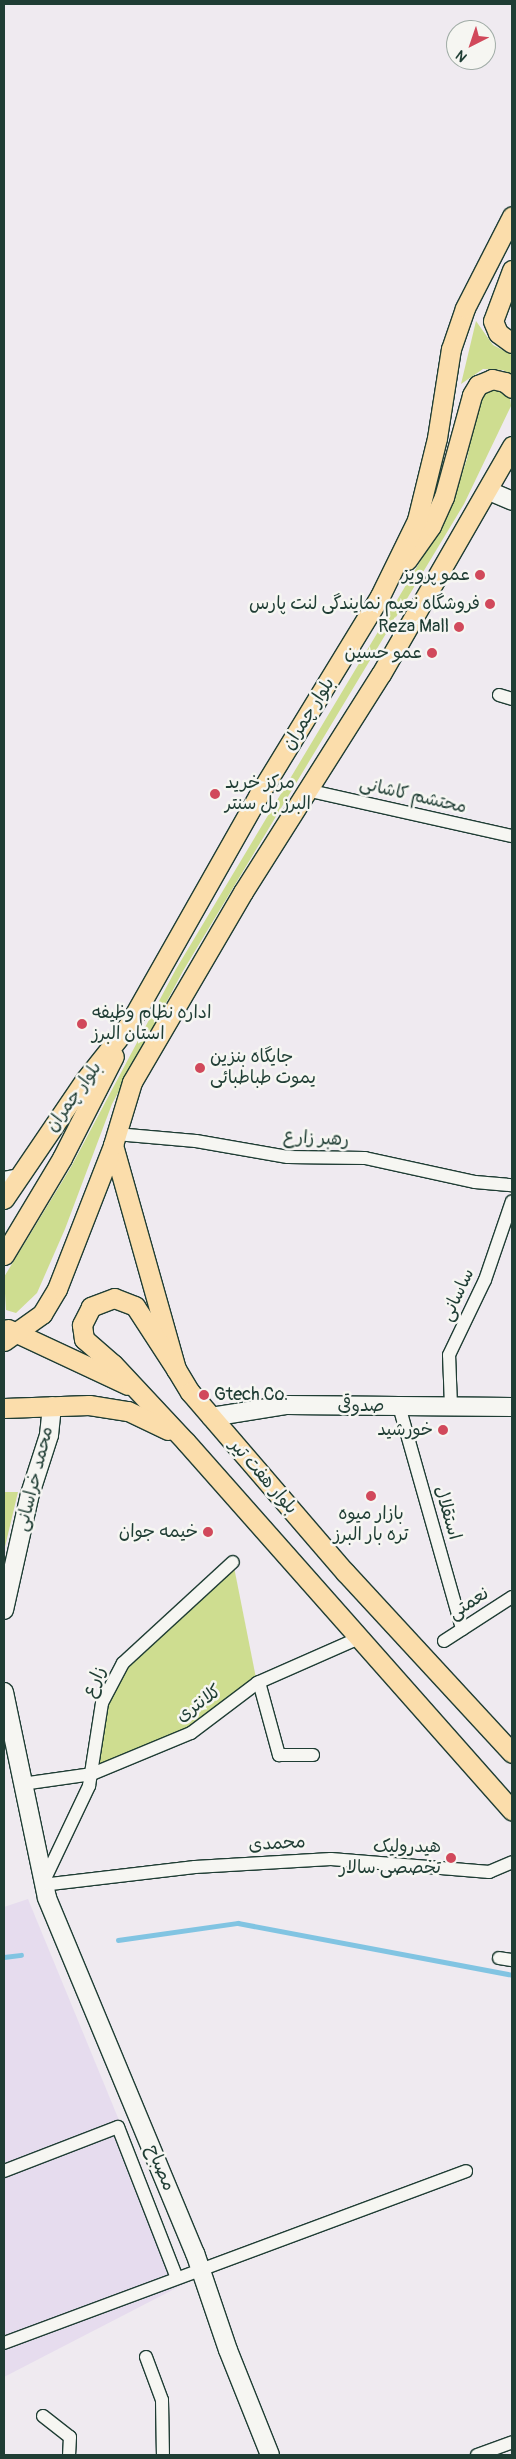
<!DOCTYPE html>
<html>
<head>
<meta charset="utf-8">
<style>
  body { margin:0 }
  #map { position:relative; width:516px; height:2459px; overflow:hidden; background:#efeaf0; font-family:Pangolin,"Playpen Sans Arabic",sans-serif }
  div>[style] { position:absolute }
  .built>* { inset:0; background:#e6dcee }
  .green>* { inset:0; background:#cedd90 }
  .stream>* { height:4.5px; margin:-2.25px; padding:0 2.25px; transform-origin:2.25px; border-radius:2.25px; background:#81c4e2 }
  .roads { filter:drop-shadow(1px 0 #1f3d34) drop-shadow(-1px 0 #1f3d34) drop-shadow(0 1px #1f3d34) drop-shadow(0 -1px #1f3d34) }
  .street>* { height:12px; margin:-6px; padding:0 6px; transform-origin:6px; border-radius:6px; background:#f6f6f2 }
  .secondary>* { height:18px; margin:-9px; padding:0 9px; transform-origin:9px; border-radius:9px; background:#f6f6f2 }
  .primary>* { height:19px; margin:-9.5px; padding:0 9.5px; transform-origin:9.5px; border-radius:9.5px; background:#fbddab }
  .dots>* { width:14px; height:14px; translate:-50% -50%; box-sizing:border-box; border:2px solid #f6f6f2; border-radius:50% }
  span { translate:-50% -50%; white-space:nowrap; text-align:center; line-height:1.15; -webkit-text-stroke:5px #f6f6f2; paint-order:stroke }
  .poi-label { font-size:18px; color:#1f3d34 }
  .right { translate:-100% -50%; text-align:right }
  .left { translate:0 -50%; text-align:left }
  .street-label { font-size:18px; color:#1f3d34 }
  .frame { position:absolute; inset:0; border:5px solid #1f3d34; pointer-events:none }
  .north { position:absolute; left:446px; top:20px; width:50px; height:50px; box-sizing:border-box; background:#f6f6f2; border:1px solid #a0aca6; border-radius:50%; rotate:221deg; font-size:14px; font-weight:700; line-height:20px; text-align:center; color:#1f3d34 }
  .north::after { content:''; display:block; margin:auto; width:18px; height:22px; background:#d1495b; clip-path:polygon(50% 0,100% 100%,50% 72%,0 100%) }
</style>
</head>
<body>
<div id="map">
  <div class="built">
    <div style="clip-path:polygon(28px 1899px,186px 2283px,4px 2377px,4px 1907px)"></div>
  </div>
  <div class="green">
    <div style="clip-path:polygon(476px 321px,493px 345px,512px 355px,512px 375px,503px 370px,483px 369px,461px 384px)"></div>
    <div style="clip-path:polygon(488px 389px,503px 389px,510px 397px,511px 406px,464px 504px,183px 971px,112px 1104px,65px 1229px,37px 1293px,16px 1313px,6px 1310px,4px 1277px,71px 1167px,176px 969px,436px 535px,450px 508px,467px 459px,475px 415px,482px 393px)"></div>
    <div style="clip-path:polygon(4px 1492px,18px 1492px,4px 1551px)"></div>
    <div style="clip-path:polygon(233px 1562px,257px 1683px,191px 1733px,92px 1774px,102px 1703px,123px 1663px)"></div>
  </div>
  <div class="stream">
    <div style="left:118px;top:1940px;width:121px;rotate:-8.1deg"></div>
    <div style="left:238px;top:1923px;width:279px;rotate:10.7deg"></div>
    <div style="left:4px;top:1957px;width:17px;rotate:-7deg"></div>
  </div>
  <div class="roads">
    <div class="street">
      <div style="left:499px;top:695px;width:14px;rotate:17deg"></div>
      <div style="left:306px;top:790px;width:211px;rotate:12.6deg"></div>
      <div style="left:116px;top:1134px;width:80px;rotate:5deg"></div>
      <div style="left:196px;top:1141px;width:93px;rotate:9.9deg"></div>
      <div style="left:288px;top:1157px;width:77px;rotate:0.7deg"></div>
      <div style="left:365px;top:1158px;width:113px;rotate:12.3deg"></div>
      <div style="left:475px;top:1182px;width:37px;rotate:5deg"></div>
      <div style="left:4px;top:1178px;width:15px;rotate:-11deg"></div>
      <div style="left:399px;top:1406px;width:232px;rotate:74.2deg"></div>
      <div style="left:451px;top:1406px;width:51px;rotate:-92.2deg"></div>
      <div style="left:449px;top:1355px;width:83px;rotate:-64.4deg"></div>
      <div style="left:485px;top:1280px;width:83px;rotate:-71.1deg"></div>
      <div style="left:444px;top:1641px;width:81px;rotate:-32.9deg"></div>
      <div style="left:259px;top:1682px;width:76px;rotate:74.7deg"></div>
      <div style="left:279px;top:1755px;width:34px"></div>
      <div style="left:22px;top:1784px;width:71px;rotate:-8.1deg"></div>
      <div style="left:92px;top:1774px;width:107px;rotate:-22.5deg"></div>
      <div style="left:191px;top:1733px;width:83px;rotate:-37.1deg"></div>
      <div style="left:257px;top:1683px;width:111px;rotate:-23.8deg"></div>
      <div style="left:42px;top:1885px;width:154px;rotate:-6.7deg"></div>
      <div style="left:195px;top:1867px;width:136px;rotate:-3.4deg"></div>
      <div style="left:331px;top:1859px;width:159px;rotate:4.7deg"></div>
      <div style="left:489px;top:1872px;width:25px;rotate:-23deg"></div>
      <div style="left:42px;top:1885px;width:110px;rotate:-64.6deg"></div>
      <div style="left:89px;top:1786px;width:84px;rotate:-81.1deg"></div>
      <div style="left:102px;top:1703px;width:45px;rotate:-62.3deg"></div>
      <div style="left:123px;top:1663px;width:149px;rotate:-42.6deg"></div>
      <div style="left:499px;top:1958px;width:13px;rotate:9deg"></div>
      <div style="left:4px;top:2171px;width:122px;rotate:-21.1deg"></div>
      <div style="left:118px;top:2127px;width:162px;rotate:68.7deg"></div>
      <div style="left:4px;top:2343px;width:493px;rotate:-20.4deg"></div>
      <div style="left:146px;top:2357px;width:46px;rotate:69.6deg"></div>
      <div style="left:162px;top:2400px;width:55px;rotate:89deg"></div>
      <div style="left:43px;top:2416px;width:34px;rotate:38deg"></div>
      <div style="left:70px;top:2437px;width:18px;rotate:93deg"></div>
      <div style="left:477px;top:2455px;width:37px;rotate:-20deg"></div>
    </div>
    <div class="secondary">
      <div style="left:489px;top:491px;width:25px;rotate:23deg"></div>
      <div style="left:211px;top:1417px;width:77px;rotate:-9deg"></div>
      <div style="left:287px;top:1405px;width:225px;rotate:0.5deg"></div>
      <div style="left:4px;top:1610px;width:119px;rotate:-77.4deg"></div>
      <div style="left:30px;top:1494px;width:62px;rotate:-72.1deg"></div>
      <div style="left:49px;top:1435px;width:29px;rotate:-84deg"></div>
      <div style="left:4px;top:1692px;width:210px;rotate:78.2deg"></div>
      <div style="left:47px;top:1898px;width:385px;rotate:67.4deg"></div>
      <div style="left:195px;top:2253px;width:102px;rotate:71.2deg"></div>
      <div style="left:228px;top:2350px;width:113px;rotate:68.2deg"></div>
    </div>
    <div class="primary">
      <div style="left:512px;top:270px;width:54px;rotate:110.4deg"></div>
      <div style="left:493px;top:321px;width:13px;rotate:67deg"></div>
      <div style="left:498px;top:333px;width:17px;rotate:36deg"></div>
      <div style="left:407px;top:560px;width:42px;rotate:-54.8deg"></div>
      <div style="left:431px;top:526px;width:32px;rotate:-66deg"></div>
      <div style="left:444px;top:497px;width:106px;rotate:-74.6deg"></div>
      <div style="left:472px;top:395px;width:12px;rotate:-59deg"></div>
      <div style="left:478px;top:385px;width:15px;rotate:-23deg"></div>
      <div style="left:492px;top:379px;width:13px;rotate:13deg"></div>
      <div style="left:505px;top:382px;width:9px;rotate:41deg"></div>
      <div style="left:113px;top:1145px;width:233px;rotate:74.3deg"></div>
      <div style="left:176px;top:1369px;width:27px;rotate:59deg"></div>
      <div style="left:190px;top:1392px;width:238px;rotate:49.3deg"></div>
      <div style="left:345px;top:1572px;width:246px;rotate:47.3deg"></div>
      <div style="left:4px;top:1199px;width:144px;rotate:-55.8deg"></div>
      <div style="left:85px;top:1080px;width:69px;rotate:-51.5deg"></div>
      <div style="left:128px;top:1026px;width:264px;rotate:-60.5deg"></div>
      <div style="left:258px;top:796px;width:234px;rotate:-58.6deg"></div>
      <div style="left:380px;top:596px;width:85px;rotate:-64deg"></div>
      <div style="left:417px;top:520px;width:84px;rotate:-76.3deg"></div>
      <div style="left:437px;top:438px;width:90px;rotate:-81.1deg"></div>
      <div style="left:451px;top:349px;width:43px;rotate:-71.1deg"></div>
      <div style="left:465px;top:308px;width:103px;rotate:-62.9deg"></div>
      <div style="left:4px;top:1255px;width:113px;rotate:-59.1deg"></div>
      <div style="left:62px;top:1158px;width:114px;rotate:-63deg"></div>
      <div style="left:8px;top:1329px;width:132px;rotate:25deg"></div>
      <div style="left:4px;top:1341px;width:47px;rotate:-35.4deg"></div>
      <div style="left:42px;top:1314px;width:29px;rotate:-59deg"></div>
      <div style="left:57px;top:1289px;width:155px;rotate:-68.7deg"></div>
      <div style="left:113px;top:1145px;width:66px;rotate:-73.2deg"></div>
      <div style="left:132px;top:1082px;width:220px;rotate:-59.7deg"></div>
      <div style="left:243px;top:892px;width:258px;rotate:-57.7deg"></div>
      <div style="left:381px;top:674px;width:263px;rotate:-60.1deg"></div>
      <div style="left:176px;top:1369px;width:75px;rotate:-123.1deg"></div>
      <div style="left:135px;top:1306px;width:22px;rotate:-159deg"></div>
      <div style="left:114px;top:1298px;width:25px;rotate:159deg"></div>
      <div style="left:91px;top:1307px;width:20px;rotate:117deg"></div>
      <div style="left:82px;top:1325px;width:14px;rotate:82deg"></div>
      <div style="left:84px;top:1339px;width:38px;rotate:41deg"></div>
      <div style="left:113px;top:1364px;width:107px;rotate:46.9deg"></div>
      <div style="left:186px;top:1442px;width:492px;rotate:48.5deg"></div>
      <div style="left:4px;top:1408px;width:85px;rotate:-2deg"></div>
      <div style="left:89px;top:1405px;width:39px;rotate:9deg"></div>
      <div style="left:128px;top:1411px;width:44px;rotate:25.4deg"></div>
    </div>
  </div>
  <div class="dots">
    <div style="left:480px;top:575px;background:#d1495b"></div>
    <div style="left:490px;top:604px;background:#d1495b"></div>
    <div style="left:459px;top:627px;background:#d1495b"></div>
    <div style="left:432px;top:653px;background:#d1495b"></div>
    <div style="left:215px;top:794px;background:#d1495b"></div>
    <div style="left:82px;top:1024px;background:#d1495b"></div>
    <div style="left:200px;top:1068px;background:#d1495b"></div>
    <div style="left:204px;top:1395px;background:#d1495b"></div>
    <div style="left:443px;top:1430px;background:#d1495b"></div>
    <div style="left:371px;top:1496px;background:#d1495b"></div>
    <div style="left:208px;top:1532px;background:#d1495b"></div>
    <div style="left:451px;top:1858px;background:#d1495b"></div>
  </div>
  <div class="poi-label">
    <span class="right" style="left:470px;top:575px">عمو پرویز</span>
    <span class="right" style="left:480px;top:604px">فروشگاه نعیم نمایندگی لنت پارس</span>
    <span class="right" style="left:449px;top:627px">Reza Mall</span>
    <span class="right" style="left:422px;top:653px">عمو حسین</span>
    <span class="left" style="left:225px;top:794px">مرکز خرید<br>البرز بل سنتر</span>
    <span class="left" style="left:92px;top:1024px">اداره نظام وظیفه<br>استان البرز</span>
    <span class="left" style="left:210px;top:1068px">جایگاه بنزین<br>یموت طباطبائی</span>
    <span class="left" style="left:214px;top:1395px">Gtech Co.</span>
    <span class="right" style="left:433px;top:1430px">خورشید</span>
    <span style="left:371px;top:1525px">بازار میوه<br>تره بار البرز</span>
    <span class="right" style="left:198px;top:1532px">خیمه جوان</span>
    <span class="right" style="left:441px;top:1858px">هیدرولیک<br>تخصصی سالار</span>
  </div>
  <div class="street-label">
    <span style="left:309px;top:714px;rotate:-58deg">بلوار چمران</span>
    <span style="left:413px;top:796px;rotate:13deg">محتشم کاشانی</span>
    <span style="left:74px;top:1097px;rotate:-54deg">بلوار چمران</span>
    <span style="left:316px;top:1139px;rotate:3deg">رهبر زارع</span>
    <span style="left:458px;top:1295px;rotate:-65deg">ساسانی</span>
    <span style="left:361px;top:1406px">صدوقی</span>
    <span style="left:263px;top:1477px;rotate:49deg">بلوار هفت تیر</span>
    <span style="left:35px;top:1479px;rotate:-76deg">محمد خراسانی</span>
    <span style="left:447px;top:1513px;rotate:74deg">استقلال</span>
    <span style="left:469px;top:1604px;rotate:-33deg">نعمتی</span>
    <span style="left:95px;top:1682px;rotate:-66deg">زارع</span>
    <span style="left:199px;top:1704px;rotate:-35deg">کلانتری</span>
    <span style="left:277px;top:1844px;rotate:-3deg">محمدی</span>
    <span style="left:160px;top:2168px;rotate:67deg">مصباح</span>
  </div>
  <div class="frame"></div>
  <div class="north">N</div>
</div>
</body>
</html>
